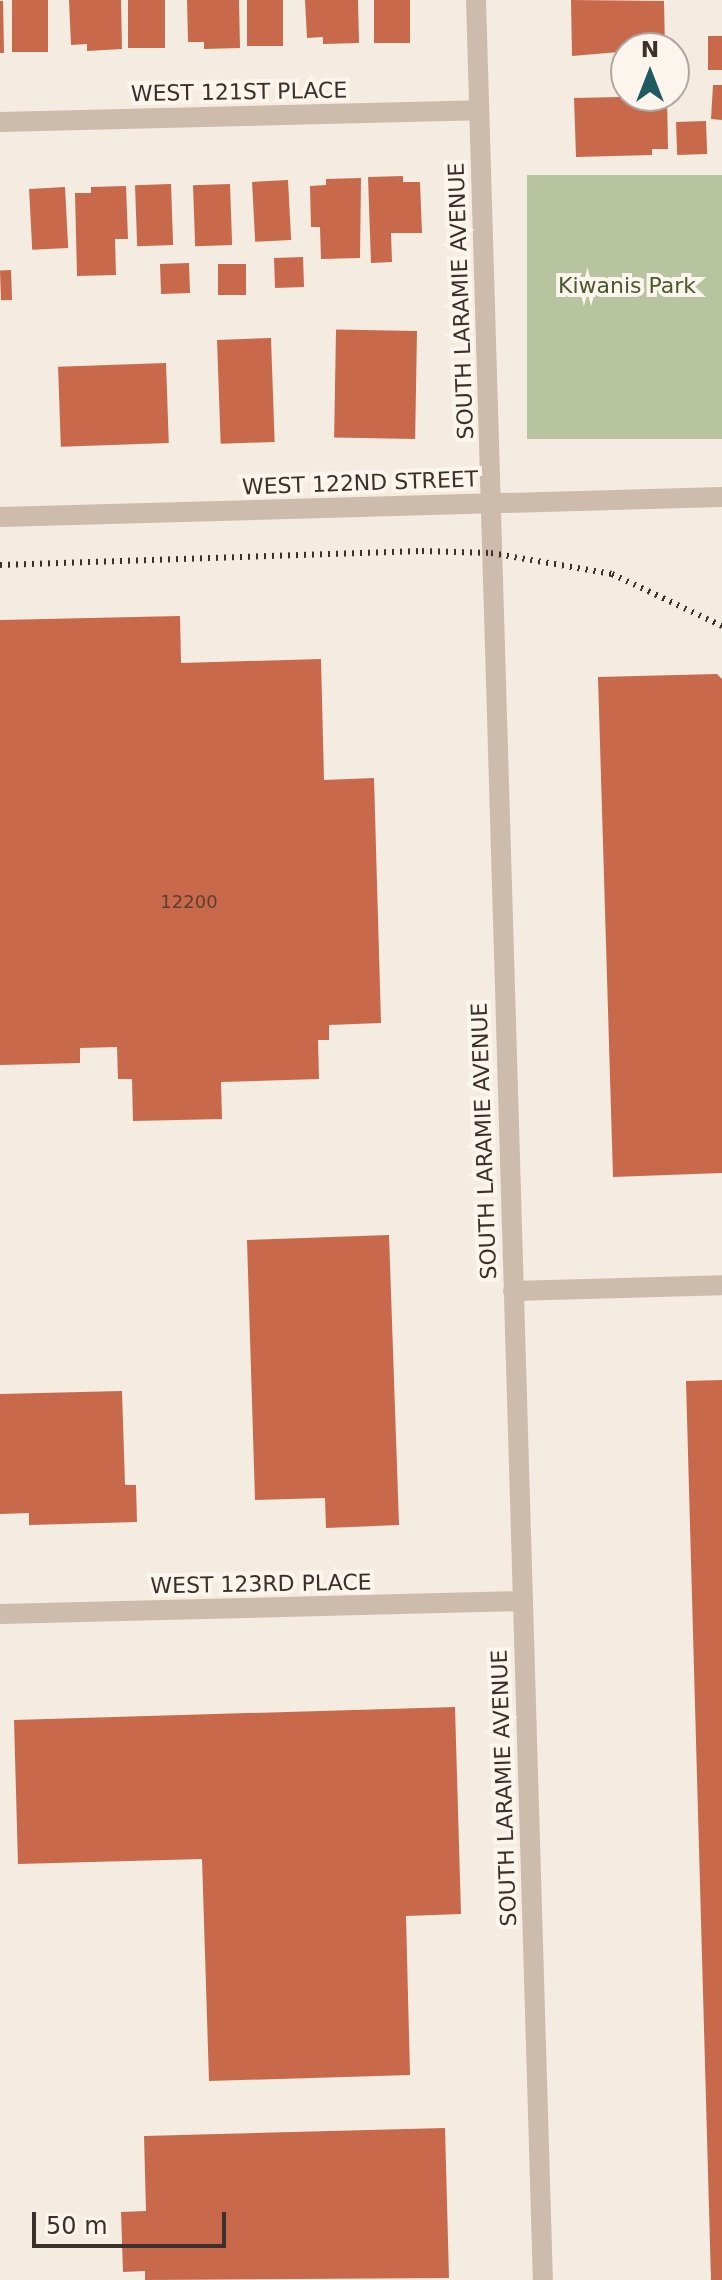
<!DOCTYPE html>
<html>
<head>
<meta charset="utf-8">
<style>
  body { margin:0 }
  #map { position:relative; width:722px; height:2280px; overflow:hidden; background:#f4ebe1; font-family:"DejaVu Sans",sans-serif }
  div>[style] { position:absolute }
  .green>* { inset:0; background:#b8c4a0; transform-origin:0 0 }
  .building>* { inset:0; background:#c8694b; transform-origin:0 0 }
  .minor>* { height:20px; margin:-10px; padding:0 10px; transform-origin:10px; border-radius:10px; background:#cdbbac }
  .rail>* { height:6px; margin-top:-3px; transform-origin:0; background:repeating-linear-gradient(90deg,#3b302b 0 2px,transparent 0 8px) }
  span { translate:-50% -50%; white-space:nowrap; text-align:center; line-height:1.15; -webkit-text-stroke:8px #fbf5ee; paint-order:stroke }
  .number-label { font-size:18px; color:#5e3e33 }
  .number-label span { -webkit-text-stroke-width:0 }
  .street-label { font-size:22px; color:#3b302b }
  .park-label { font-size:22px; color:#4a5a2e }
  .north { position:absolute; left:610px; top:32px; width:80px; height:80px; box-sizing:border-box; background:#fbf5ee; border:2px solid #aea6a0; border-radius:50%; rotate:0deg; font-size:22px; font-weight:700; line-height:32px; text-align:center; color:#3b302b }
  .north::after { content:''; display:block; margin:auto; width:28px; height:36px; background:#1f5a5e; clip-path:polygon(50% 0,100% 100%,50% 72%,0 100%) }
  .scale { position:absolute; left:32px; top:2212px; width:194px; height:36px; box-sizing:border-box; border:4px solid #3b302b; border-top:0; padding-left:10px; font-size:24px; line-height:28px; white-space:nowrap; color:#3b302b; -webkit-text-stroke:6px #fbf5ee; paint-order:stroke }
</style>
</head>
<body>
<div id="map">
  <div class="green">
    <div style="left:722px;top:175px;width:264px;height:195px;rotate:90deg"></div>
  </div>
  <div class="building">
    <div style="left:12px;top:0;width:36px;height:52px"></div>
    <div style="clip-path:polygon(69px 0,121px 0,122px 49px,87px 51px,87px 44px,71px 45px)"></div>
    <div style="left:128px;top:0;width:37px;height:48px"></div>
    <div style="clip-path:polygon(187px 0,239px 0,240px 48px,204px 49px,204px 42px,188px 42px)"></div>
    <div style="left:247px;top:0;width:36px;height:46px"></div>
    <div style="clip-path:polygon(305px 0,358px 0,359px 43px,323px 44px,323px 37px,307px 38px)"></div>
    <div style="left:374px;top:0;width:36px;height:43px"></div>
    <div style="clip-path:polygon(571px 0,664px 1px,665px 48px,572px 56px)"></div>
    <div style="clip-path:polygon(0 1px,3px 1px,4px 53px,0 53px)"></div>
    <div style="left:708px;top:36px;width:14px;height:34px"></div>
    <div style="clip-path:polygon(713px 85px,722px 85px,722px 120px,711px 119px)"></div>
    <div style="clip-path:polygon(667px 96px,668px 149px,652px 149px,652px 155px,576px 157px,574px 98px)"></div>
    <div style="left:706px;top:121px;width:33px;height:30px;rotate:88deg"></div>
    <div style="clip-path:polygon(403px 176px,403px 182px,420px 182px,422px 233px,391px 233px,392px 262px,371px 263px,368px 177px)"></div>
    <div style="clip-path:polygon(361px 178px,360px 258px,321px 259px,320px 227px,311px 227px,310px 186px,326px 185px,326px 179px)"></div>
    <div style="left:288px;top:180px;width:60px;height:36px;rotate:87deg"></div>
    <div style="left:171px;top:184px;width:61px;height:36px;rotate:88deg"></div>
    <div style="left:230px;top:184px;width:61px;height:37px;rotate:88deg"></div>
    <div style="clip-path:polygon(126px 186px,128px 239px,115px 239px,116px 275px,77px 276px,75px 193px,91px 193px,91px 187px)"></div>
    <div style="left:65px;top:187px;width:61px;height:36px;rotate:87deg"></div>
    <div style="left:303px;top:257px;width:30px;height:29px;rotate:88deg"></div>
    <div style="left:189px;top:263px;width:30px;height:29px;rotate:88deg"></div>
    <div style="left:218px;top:264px;width:28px;height:31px"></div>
    <div style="left:11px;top:270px;width:30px;height:11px;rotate:88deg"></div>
    <div style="left:417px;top:331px;width:108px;height:81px;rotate:91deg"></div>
    <div style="left:271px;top:338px;width:104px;height:54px;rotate:88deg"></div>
    <div style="left:166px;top:363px;width:80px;height:108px;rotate:88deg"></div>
    <div style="clip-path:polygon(180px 616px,181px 663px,321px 659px,324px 780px,374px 778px,381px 1023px,329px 1025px,329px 1040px,318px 1040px,319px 1079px,221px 1082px,222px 1119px,133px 1121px,132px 1079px,118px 1079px,117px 1047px,80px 1048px,80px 1063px,0 1065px,0 620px)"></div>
    <div style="clip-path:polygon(717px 674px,722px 679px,722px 1173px,613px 1177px,598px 677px)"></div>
    <div style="clip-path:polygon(389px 1235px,399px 1525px,326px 1528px,325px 1498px,255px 1500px,247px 1240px)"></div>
    <div style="clip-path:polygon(722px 1380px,722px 2280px,711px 2280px,686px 1381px)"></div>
    <div style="clip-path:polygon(122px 1391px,125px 1485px,136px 1485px,137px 1522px,29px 1525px,29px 1513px,0 1514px,0 1394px)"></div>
    <div style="clip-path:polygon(455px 1707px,461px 1914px,406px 1916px,410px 2075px,209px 2081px,202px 1859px,18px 1864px,14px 1720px)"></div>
    <div style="clip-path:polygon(445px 2128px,449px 2278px,145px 2280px,145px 2271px,123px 2272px,121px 2212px,146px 2211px,144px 2136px)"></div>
  </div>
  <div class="minor">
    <div style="left:476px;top:0;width:2281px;rotate:88.32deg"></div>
    <div style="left:0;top:122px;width:479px;rotate:-1.4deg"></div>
    <div style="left:0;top:517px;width:722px;rotate:-1.59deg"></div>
    <div style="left:513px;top:1291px;width:209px;rotate:-1.6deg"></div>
    <div style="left:0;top:1614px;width:523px;rotate:-1.42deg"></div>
  </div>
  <div class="rail">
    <div style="left:0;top:565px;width:422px;rotate:-1.9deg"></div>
    <div style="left:422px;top:551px;width:69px;rotate:1.7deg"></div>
    <div style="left:491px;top:553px;width:123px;rotate:9.8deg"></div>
    <div style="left:612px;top:574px;width:122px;rotate:25.3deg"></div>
  </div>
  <div class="number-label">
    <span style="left:189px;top:902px">12200</span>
  </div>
  <div class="street-label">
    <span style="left:239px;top:92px;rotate:-1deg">WEST 121ST PLACE</span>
    <span style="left:461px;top:301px;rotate:-92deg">SOUTH LARAMIE AVENUE</span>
    <span style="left:360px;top:483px;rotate:-2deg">WEST 122ND STREET</span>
    <span style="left:484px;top:1141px;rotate:-92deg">SOUTH LARAMIE AVENUE</span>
    <span style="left:261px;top:1584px;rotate:-1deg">WEST 123RD PLACE</span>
    <span style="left:504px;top:1788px;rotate:-92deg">SOUTH LARAMIE AVENUE</span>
  </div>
  <div class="park-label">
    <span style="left:627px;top:286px">Kiwanis Park</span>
  </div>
  <div class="north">N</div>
  <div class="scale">50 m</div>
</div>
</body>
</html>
